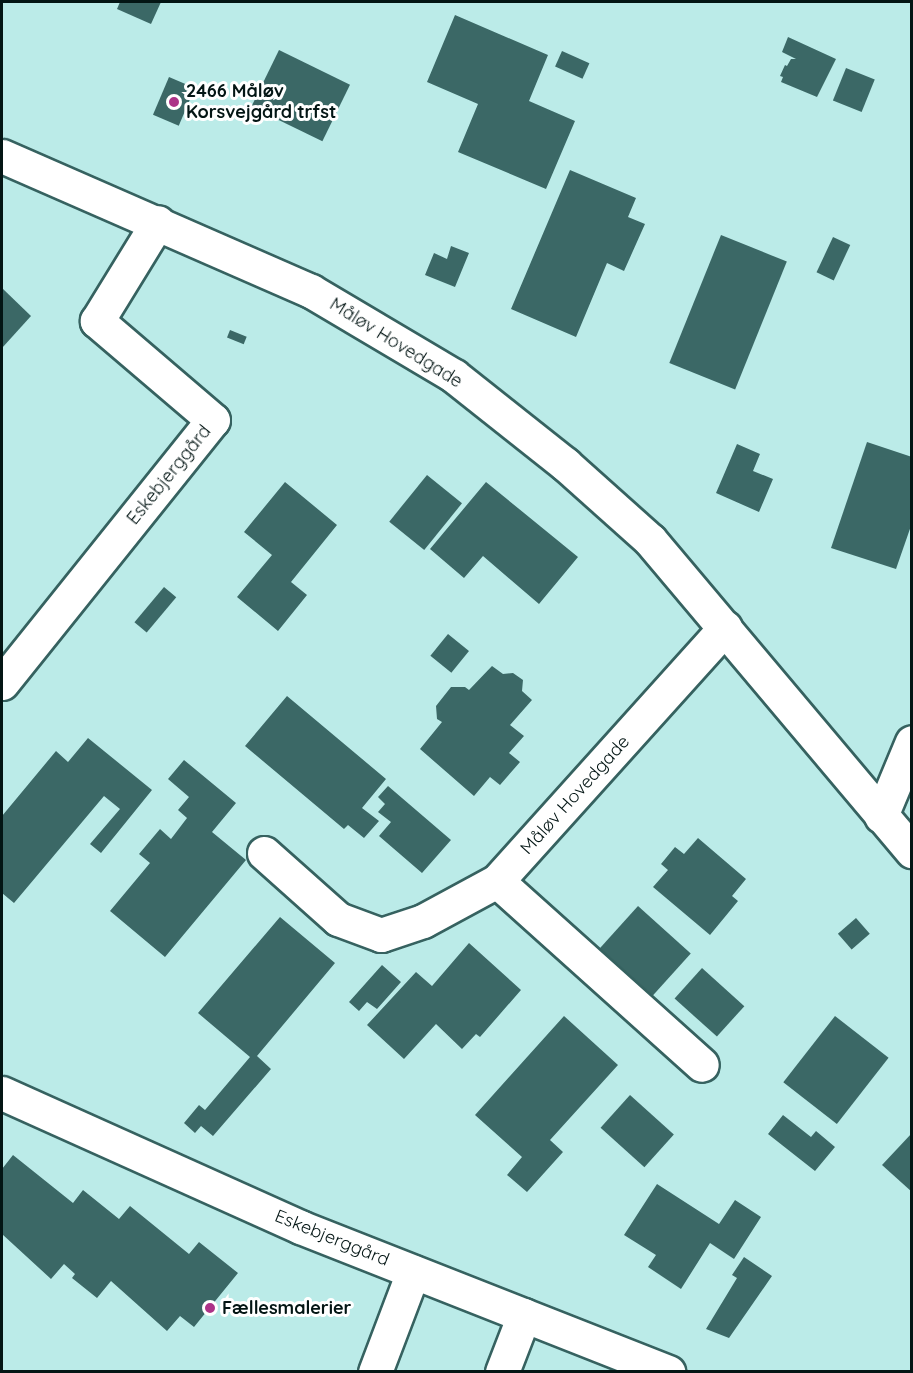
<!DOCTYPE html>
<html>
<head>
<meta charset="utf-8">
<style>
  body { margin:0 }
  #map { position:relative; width:913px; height:1373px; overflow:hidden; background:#bbebe8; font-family:Quicksand,sans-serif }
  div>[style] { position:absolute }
  .building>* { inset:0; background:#3b6866; transform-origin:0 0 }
  .roads { filter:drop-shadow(2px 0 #366260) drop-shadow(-2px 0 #366260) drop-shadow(0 2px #366260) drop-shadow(0 -2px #366260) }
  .minor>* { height:33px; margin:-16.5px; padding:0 16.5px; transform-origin:16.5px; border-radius:16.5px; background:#fff }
  .dots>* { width:16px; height:16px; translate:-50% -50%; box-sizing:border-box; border:3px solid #fff; border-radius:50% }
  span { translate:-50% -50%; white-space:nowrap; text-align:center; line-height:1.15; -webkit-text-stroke:6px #fff; paint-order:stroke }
  .poi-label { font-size:18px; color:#031514; font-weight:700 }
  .left { translate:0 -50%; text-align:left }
  .street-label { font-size:18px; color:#031514 }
  .frame { position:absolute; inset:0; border:3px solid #031514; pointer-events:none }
</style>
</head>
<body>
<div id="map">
  <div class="building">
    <div style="clip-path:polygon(120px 2px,161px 2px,151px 24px,117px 9px)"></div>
    <div style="clip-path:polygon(455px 15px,548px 55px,529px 101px,575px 121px,546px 189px,458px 152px,478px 104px,427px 82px)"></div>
    <div style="clip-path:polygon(788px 37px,836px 59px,817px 97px,781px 82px,783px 77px,780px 76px,785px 65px,787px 66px,791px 59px,796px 59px,782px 52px)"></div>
    <div style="left:279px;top:50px;width:79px;height:63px;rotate:26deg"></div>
    <div style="left:562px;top:51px;width:30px;height:17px;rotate:24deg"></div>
    <div style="left:846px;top:68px;width:31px;height:35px;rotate:22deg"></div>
    <div style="left:169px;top:77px;width:28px;height:41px;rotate:23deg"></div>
    <div style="clip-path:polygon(570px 170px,636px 198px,628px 217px,645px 224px,624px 271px,607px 263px,576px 337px,511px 309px)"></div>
    <div style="left:721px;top:235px;width:71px;height:138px;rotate:22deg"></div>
    <div style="left:833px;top:237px;width:19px;height:39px;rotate:25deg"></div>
    <div style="clip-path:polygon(451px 246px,469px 253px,455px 287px,425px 275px,434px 253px,447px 259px)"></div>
    <div style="clip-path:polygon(2px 288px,31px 316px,2px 348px)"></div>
    <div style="left:230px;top:330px;width:18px;height:8px;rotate:22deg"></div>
    <div style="clip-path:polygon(867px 442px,912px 457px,912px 523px,896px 569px,831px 548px)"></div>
    <div style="clip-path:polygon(737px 444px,760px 454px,753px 471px,773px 479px,759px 512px,716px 493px)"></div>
    <div style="left:427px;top:475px;width:45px;height:60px;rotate:39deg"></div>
    <div style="clip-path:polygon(285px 482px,337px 525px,291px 582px,307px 595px,278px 631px,237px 597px,272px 555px,244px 532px)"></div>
    <div style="clip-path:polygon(486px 482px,578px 557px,539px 604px,483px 556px,464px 578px,430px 549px)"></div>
    <div style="left:164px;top:587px;width:16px;height:46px;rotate:40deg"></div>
    <div style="left:448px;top:634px;width:27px;height:28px;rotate:39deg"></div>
    <div style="clip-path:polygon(492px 666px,503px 674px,513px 673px,523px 680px,522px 691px,532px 700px,510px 725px,524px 736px,509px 753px,520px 762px,500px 785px,490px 777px,474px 796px,420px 749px,442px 722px,437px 719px,436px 706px,451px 687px,465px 687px,469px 690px)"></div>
    <div style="clip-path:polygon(287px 696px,386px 779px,362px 808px,379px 821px,364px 838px,348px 825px,344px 829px,245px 746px)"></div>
    <div style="clip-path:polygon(88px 738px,152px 790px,101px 853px,90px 844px,120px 809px,104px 796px,14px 903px,2px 893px,2px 816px,56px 751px,68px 762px)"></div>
    <div style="clip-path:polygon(184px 760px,236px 803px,212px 832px,246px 860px,165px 957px,110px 911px,150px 863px,139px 854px,160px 829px,171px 839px,187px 818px,178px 810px,189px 797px,168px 779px)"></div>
    <div style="clip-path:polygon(388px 786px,451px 840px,422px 873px,379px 836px,391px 822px,378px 812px,385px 804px,378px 797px)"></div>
    <div style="clip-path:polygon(698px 838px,746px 879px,732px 896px,738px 901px,710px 935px,653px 887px,668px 870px,661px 864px,675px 847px,684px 854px)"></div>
    <div style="left:638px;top:906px;width:71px;height:57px;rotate:42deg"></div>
    <div style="clip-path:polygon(280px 917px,335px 963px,257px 1056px,271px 1069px,213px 1136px,201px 1126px,195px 1133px,184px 1123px,199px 1105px,205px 1110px,250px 1057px,198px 1013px)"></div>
    <div style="left:856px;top:918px;width:21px;height:24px;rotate:49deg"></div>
    <div style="clip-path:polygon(469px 943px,521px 990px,480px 1037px,476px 1034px,462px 1049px,436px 1024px,404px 1059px,367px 1025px,416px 972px,432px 986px)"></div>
    <div style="clip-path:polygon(382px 965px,401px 982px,377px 1009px,367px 1002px,359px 1011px,349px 1002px)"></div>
    <div style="left:702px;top:968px;width:57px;height:41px;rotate:42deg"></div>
    <div style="clip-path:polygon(564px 1016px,618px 1065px,550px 1140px,563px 1152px,527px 1192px,507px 1175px,522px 1157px,475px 1115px)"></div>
    <div style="left:835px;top:1016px;width:68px;height:84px;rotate:38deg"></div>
    <div style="left:630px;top:1095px;width:59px;height:44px;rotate:42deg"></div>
    <div style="clip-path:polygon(783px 1115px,811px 1137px,816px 1131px,835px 1147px,815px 1171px,768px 1134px)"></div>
    <div style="clip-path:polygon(912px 1133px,912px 1192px,882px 1165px)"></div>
    <div style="clip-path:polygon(13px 1155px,73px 1203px,83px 1190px,119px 1219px,130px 1206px,189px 1254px,199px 1242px,238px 1273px,194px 1327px,180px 1316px,167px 1331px,111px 1281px,97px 1298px,72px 1278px,75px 1274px,64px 1264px,51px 1279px,2px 1234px,2px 1169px)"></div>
    <div style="clip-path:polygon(657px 1184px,719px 1224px,735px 1200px,761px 1217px,734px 1259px,710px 1243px,681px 1289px,648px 1267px,656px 1255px,624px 1235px)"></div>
    <div style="clip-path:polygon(744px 1257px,772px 1276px,729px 1338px,706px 1329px,737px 1278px,732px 1275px)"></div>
  </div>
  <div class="roads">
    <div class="minor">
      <div style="left:2px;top:156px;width:337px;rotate:23.6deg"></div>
      <div style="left:311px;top:291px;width:166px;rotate:30.7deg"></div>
      <div style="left:454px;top:376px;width:142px;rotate:38.4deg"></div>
      <div style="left:565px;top:464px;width:114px;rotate:41.8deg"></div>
      <div style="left:650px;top:540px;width:407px;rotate:49.9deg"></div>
      <div style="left:2px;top:683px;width:337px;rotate:-51.3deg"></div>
      <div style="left:213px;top:420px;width:153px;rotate:-139.5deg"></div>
      <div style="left:97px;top:321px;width:116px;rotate:-58.4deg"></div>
      <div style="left:881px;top:816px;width:80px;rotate:-67.3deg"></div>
      <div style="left:264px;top:853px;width:99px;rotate:41.7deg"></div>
      <div style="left:338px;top:919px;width:46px;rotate:20.4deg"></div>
      <div style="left:381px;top:935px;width:44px;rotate:-18.4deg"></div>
      <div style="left:423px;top:921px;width:84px;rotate:-28.4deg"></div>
      <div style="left:497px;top:881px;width:341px;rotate:-48deg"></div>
      <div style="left:497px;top:881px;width:275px;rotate:41.9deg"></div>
      <div style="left:2px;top:1093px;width:327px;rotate:24.2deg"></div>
      <div style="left:300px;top:1227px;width:396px;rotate:21.5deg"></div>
      <div style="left:375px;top:1372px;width:107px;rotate:-69.2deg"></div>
      <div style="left:502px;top:1372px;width:61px;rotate:-68.9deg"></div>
    </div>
  </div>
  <div class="dots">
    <div style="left:174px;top:102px;background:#ac3388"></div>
    <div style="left:210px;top:1308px;background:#ac3388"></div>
  </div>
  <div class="poi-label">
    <span class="left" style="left:186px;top:102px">2466 Måløv<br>Korsvejgård trfst</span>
    <span class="left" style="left:222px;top:1308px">Fællesmalerier</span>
  </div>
  <div class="street-label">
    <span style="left:396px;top:343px;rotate:32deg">Måløv Hovedgade</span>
    <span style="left:169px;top:475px;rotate:-51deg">Eskebjerggård</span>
    <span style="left:575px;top:795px;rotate:-48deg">Måløv Hovedgade</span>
    <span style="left:332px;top:1238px;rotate:22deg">Eskebjerggård</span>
  </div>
  <div class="frame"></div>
</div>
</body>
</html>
